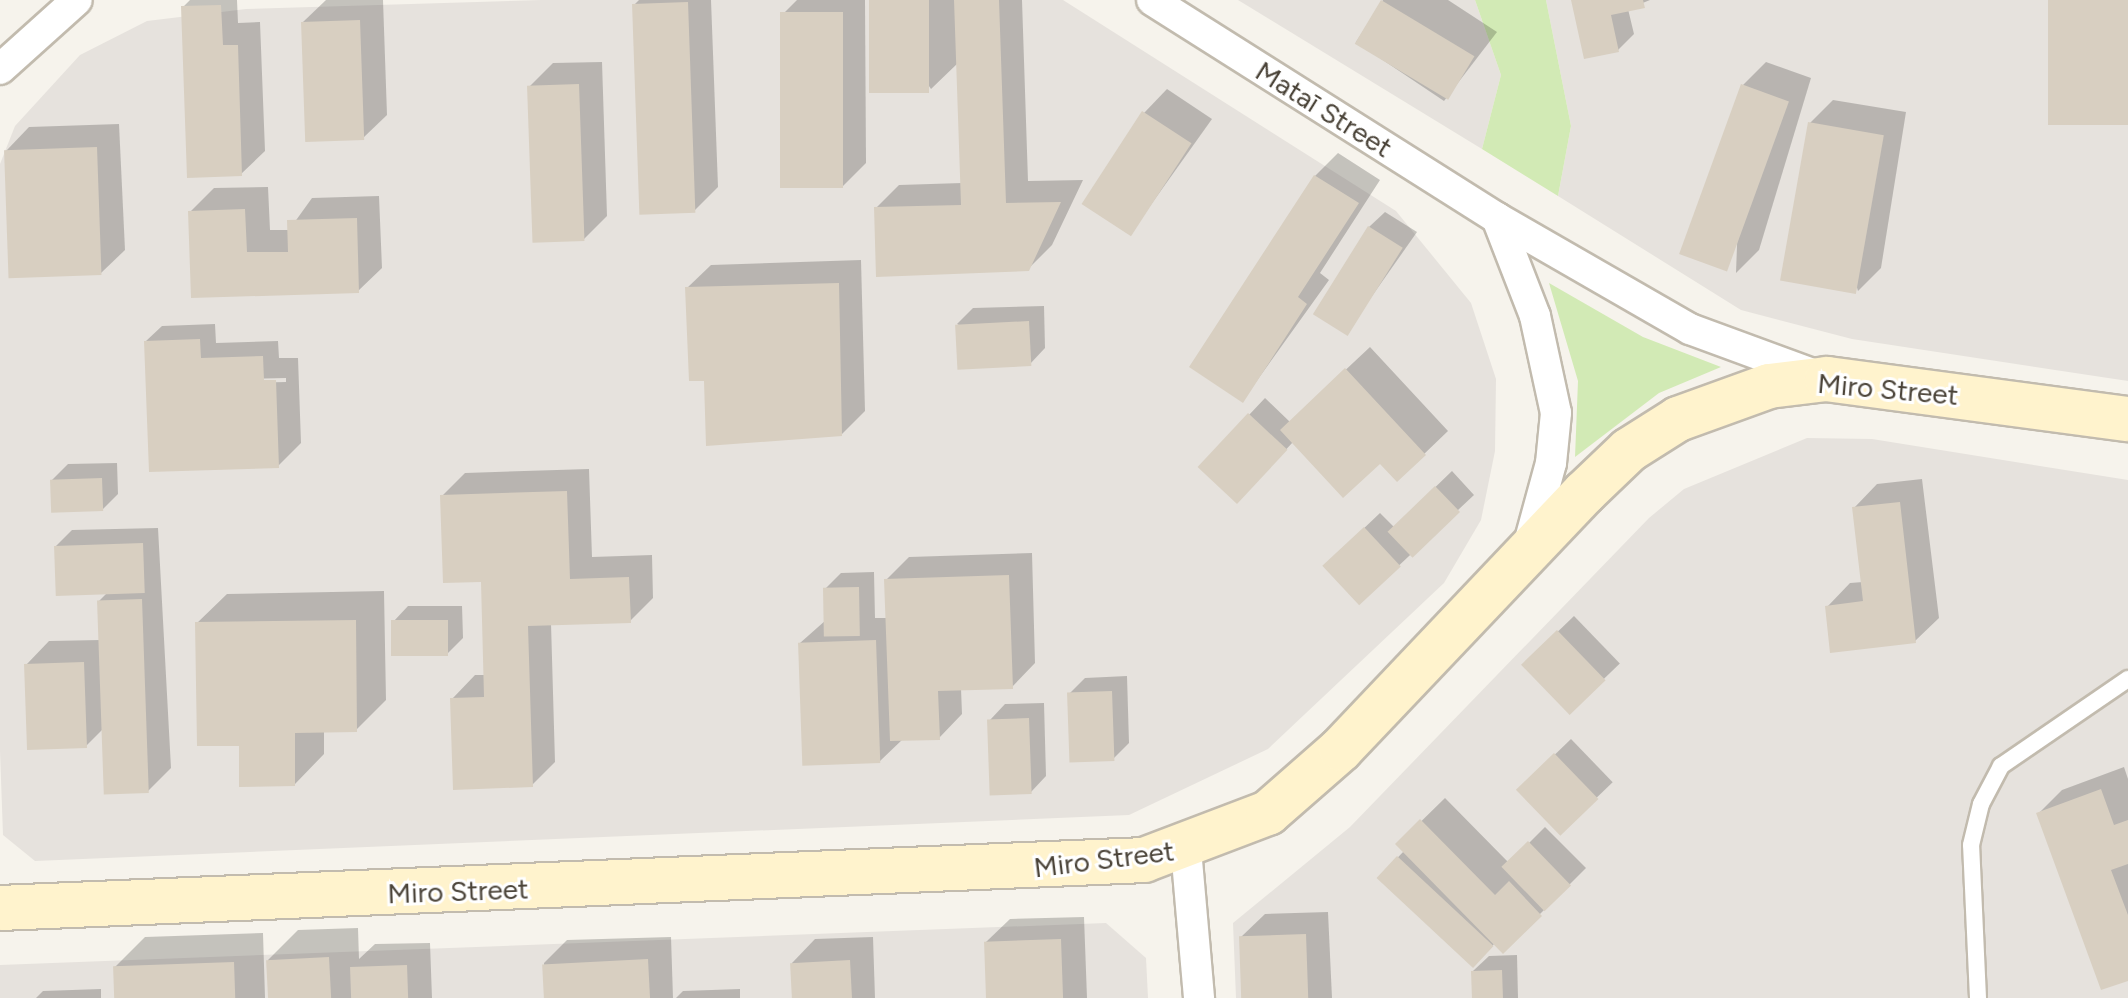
<!DOCTYPE html>
<html>
<head>
<meta charset="utf-8">
<style>
  body { margin:0 }
  #map { position:relative; width:2128px; height:998px; overflow:hidden; background:#f6f3ec; font-family:Figtree,sans-serif }
  div>[style] { position:absolute }
  .industrial>* { inset:0; background:#e6e2dd }
  .green>* { inset:0; background:#d2eab5 }
  .shadow>* { inset:0; background:#0003; transform-origin:0 0 }
  .building>* { inset:0; background:#d8cfc1; transform-origin:0 0 }
  .roads { filter:drop-shadow(2px 0 #c2bbae) drop-shadow(-2px 0 #c2bbae) drop-shadow(0 2px #c2bbae) drop-shadow(0 -2px #c2bbae) }
  .lane>* { height:16px; margin:-8px; padding:0 8px; transform-origin:8px; border-radius:8px; background:#fff }
  .street>* { height:30px; margin:-15px; padding:0 15px; transform-origin:15px; border-radius:15px; background:#fff }
  .secondary>* { height:44px; margin:-22px; padding:0 22px; transform-origin:22px; border-radius:22px; background:#fff3cd }
  span { translate:-50% -50%; white-space:nowrap; text-align:center; line-height:1.15; -webkit-text-stroke:6px #fff; paint-order:stroke }
  .street-label { font-size:28px; color:#4b4439 }
</style>
</head>
<body>
<div id="map">
  <div class="industrial">
    <div style="clip-path:polygon(541px 0,1063px 0,1396px 211px,1471px 303px,1496px 379px,1495px 451px,1481px 520px,1444px 583px,1268px 749px,1129px 815px,35px 861px,3px 835px,0 751px,0 164px,15px 126px,80px 55px,147px 21px,246px 9px)"></div>
    <div style="clip-path:polygon(1238px 0,1475px 0,1501px 75px,1482px 149px)"></div>
    <div style="clip-path:polygon(1546px 0,2128px 0,2128px 381px,1852px 339px,1741px 310px,1558px 196px,1571px 126px)"></div>
    <div style="clip-path:polygon(1807px 438px,1872px 439px,2128px 480px,2128px 998px,1236px 998px,1233px 923px,1350px 827px,1649px 518px,1684px 489px)"></div>
    <div style="clip-path:polygon(1106px 923px,1146px 958px,1148px 998px,0 998px,0 965px)"></div>
  </div>
  <div class="green">
    <div style="clip-path:polygon(1475px 0,1546px 0,1571px 126px,1558px 196px,1482px 149px,1501px 75px)"></div>
    <div style="clip-path:polygon(1549px 283px,1643px 337px,1721px 367px,1659px 393px,1575px 457px,1578px 381px)"></div>
  </div>
  <div class="shadow">
    <div style="clip-path:polygon(190px 0,237px 0,238px 23px,260px 22px,265px 151px,241px 174px,183px 7px)"></div>
    <div style="clip-path:polygon(326px 0,383px 0,387px 115px,363px 138px,303px 22px)"></div>
    <div style="clip-path:polygon(639px 0,711px 0,718px 187px,694px 211px,634px 5px)"></div>
    <div style="clip-path:polygon(797px 0,865px 0,866px 163px,843px 186px,782px 15px)"></div>
    <div style="clip-path:polygon(871px 0,1022px 0,1028px 181px,1083px 180px,1052px 245px,1028px 269px,876px 208px,899px 185px,962px 183px,958px 63px,931px 89px)"></div>
    <div style="clip-path:polygon(1383px 0,1448px 0,1497px 32px,1444px 101px,1356px 42px)"></div>
    <div style="clip-path:polygon(1573px 0,1650px 0,1628px 9px,1634px 34px,1618px 50px)"></div>
    <div style="clip-path:polygon(602px 62px,607px 216px,584px 239px,529px 87px,553px 63px)"></div>
    <div style="clip-path:polygon(1766px 62px,1811px 78px,1759px 250px,1736px 273px,1743px 85px)"></div>
    <div style="clip-path:polygon(1167px 89px,1212px 119px,1130px 234px,1144px 113px)"></div>
    <div style="clip-path:polygon(1833px 100px,1906px 112px,1881px 268px,1858px 291px,1810px 123px)"></div>
    <div style="clip-path:polygon(119px 124px,125px 250px,101px 273px,6px 151px,29px 127px)"></div>
    <div style="clip-path:polygon(1338px 153px,1380px 180px,1320px 273px,1329px 280px,1243px 400px,1315px 176px)"></div>
    <div style="clip-path:polygon(268px 187px,270px 230px,289px 230px,312px 198px,379px 196px,382px 268px,358px 291px,193px 296px,190px 212px,214px 188px)"></div>
    <div style="clip-path:polygon(1385px 212px,1417px 232px,1346px 333px,1369px 227px)"></div>
    <div style="clip-path:polygon(861px 260px,865px 411px,842px 434px,705px 379px,687px 288px,711px 265px)"></div>
    <div style="clip-path:polygon(1044px 306px,1045px 348px,1030px 364px,957px 324px,973px 308px)"></div>
    <div style="clip-path:polygon(evenodd,215px 324px,216px 343px,278px 341px,279px 358px,298px 358px,301px 443px,278px 466px,151px 470px,146px 341px,162px 326px,215px 324px,286px 378px,286px 382px,169px 385px,169px 381px,286px 378px)"></div>
    <div style="clip-path:polygon(1370px 347px,1448px 431px,1397px 480px,1380px 461px,1293px 442px,1252px 486px,1200px 467px,1265px 398px,1290px 422px)"></div>
    <div style="clip-path:polygon(117px 463px,118px 494px,102px 510px,52px 480px,68px 464px)"></div>
    <div style="clip-path:polygon(589px 469px,592px 557px,652px 555px,653px 598px,630px 621px,551px 623px,555px 762px,532px 785px,452px 699px,475px 675px,485px 675px,483px 580px,442px 496px,465px 473px)"></div>
    <div style="clip-path:polygon(1452px 471px,1474px 495px,1359px 603px,1340px 551px,1380px 513px,1394px 527px)"></div>
    <div style="clip-path:polygon(1922px 479px,1939px 618px,1915px 641px,1827px 607px,1850px 583px,1863px 582px,1854px 508px,1877px 484px)"></div>
    <div style="clip-path:polygon(158px 528px,171px 768px,148px 791px,103px 729px,86px 746px,26px 665px,49px 641px,100px 640px,99px 601px,107px 593px,56px 546px,72px 530px)"></div>
    <div style="clip-path:polygon(1032px 553px,1035px 663px,1012px 687px,961px 688px,962px 714px,939px 738px,903px 739px,880px 761px,800px 643px,826px 620px,825px 589px,841px 573px,874px 572px,875px 618px,887px 618px,886px 580px,909px 557px)"></div>
    <div style="clip-path:polygon(384px 591px,386px 700px,356px 730px,324px 731px,324px 754px,295px 784px,241px 744px,197px 623px,227px 594px)"></div>
    <div style="clip-path:polygon(408px 606px,462px 606px,463px 638px,447px 654px,393px 622px)"></div>
    <div style="left:1574px;top:616px;width:66px;height:70px;rotate:46deg"></div>
    <div style="clip-path:polygon(1127px 676px,1129px 743px,1113px 759px,1069px 694px,1085px 678px)"></div>
    <div style="clip-path:polygon(1044px 703px,1046px 776px,1031px 792px,990px 720px,1005px 704px)"></div>
    <div style="left:1571px;top:739px;width:60px;height:73px;rotate:46deg"></div>
    <div style="clip-path:polygon(2124px 767px,2128px 779px,2128px 978px,2039px 813px,2062px 790px)"></div>
    <div style="clip-path:polygon(1445px 798px,1509px 863px,1545px 827px,1586px 868px,1503px 951px,1495px 943px,1473px 966px,1379px 877px,1404px 851px,1398px 844px)"></div>
    <div style="clip-path:polygon(1328px 912px,1332px 998px,1243px 998px,1241px 937px,1265px 914px)"></div>
    <div style="clip-path:polygon(1084px 917px,1087px 998px,988px 998px,986px 942px,1010px 919px)"></div>
    <div style="clip-path:polygon(358px 928px,359px 959px,375px 944px,430px 943px,432px 998px,270px 998px,268px 960px,298px 930px)"></div>
    <div style="clip-path:polygon(263px 933px,265px 998px,116px 998px,115px 967px,145px 937px)"></div>
    <div style="clip-path:polygon(671px 937px,673px 998px,545px 998px,544px 963px,567px 940px)"></div>
    <div style="clip-path:polygon(873px 937px,875px 998px,793px 998px,792px 963px,815px 939px)"></div>
    <div style="clip-path:polygon(1517px 955px,1518px 998px,1474px 998px,1473px 971px,1489px 956px)"></div>
    <div style="clip-path:polygon(101px 989px,101px 998px,36px 998px,43px 991px)"></div>
    <div style="clip-path:polygon(740px 989px,740px 998px,676px 998px,683px 991px)"></div>
  </div>
  <div class="building">
    <div style="left:869px;top:0;width:60px;height:93px"></div>
    <div style="clip-path:polygon(954px 0,999px 0,1006px 203px,1061px 202px,1029px 271px,876px 277px,874px 207px,961px 205px)"></div>
    <div style="left:1381px;top:0;width:109px;height:51px;rotate:31deg"></div>
    <div style="clip-path:polygon(1571px 0,1643px 0,1645px 8px,1611px 15px,1619px 52px,1584px 59px)"></div>
    <div style="left:2048px;top:0;width:80px;height:125px"></div>
    <div style="left:688px;top:2px;width:211px;height:56px;rotate:88deg"></div>
    <div style="clip-path:polygon(221px 5px,223px 45px,238px 45px,242px 176px,187px 178px,181px 6px)"></div>
    <div style="left:843px;top:12px;width:176px;height:63px;rotate:90deg"></div>
    <div style="left:360px;top:20px;width:120px;height:59px;rotate:88deg"></div>
    <div style="left:579px;top:84px;width:157px;height:52px;rotate:88deg"></div>
    <div style="left:1741px;top:84px;width:51px;height:181px;rotate:20deg"></div>
    <div style="left:1142px;top:111px;width:59px;height:111px;rotate:33deg"></div>
    <div style="left:1808px;top:122px;width:77px;height:161px;rotate:10deg"></div>
    <div style="left:97px;top:147px;width:128px;height:93px;rotate:88deg"></div>
    <div style="clip-path:polygon(1314px 175px,1359px 203px,1298px 297px,1307px 304px,1243px 403px,1189px 367px)"></div>
    <div style="clip-path:polygon(245px 209px,247px 252px,288px 252px,287px 220px,357px 218px,359px 293px,191px 298px,188px 211px)"></div>
    <div style="left:1368px;top:226px;width:41px;height:104px;rotate:32deg"></div>
    <div style="clip-path:polygon(839px 283px,842px 436px,706px 446px,704px 381px,689px 381px,685px 287px)"></div>
    <div style="left:1029px;top:321px;width:45px;height:74px;rotate:87deg"></div>
    <div style="clip-path:polygon(200px 339px,201px 358px,263px 356px,264px 380px,276px 380px,279px 468px,149px 472px,144px 341px)"></div>
    <div style="clip-path:polygon(1345px 368px,1426px 455px,1397px 482px,1380px 464px,1343px 498px,1280px 430px)"></div>
    <div style="left:1248px;top:413px;width:54px;height:74px;rotate:43deg"></div>
    <div style="left:102px;top:478px;width:33px;height:52px;rotate:88deg"></div>
    <div style="left:1435px;top:486px;width:36px;height:66px;rotate:46deg"></div>
    <div style="clip-path:polygon(567px 491px,570px 579px,629px 577px,631px 623px,528px 626px,533px 787px,453px 790px,450px 698px,484px 697px,481px 582px,443px 583px,440px 495px)"></div>
    <div style="clip-path:polygon(1900px 502px,1916px 643px,1830px 653px,1825px 606px,1863px 601px,1852px 507px)"></div>
    <div style="left:1364px;top:527px;width:54px;height:57px;rotate:47deg"></div>
    <div style="left:143px;top:543px;width:50px;height:89px;rotate:88deg"></div>
    <div style="clip-path:polygon(1009px 575px,1013px 689px,938px 691px,940px 740px,890px 741px,884px 579px)"></div>
    <div style="left:859px;top:587px;width:49px;height:36px;rotate:89deg"></div>
    <div style="left:142px;top:599px;width:194px;height:45px;rotate:88deg"></div>
    <div style="clip-path:polygon(356px 620px,357px 732px,295px 733px,295px 786px,239px 787px,239px 746px,197px 746px,195px 622px)"></div>
    <div style="left:448px;top:620px;width:36px;height:57px;rotate:90deg"></div>
    <div style="left:1557px;top:630px;width:70px;height:50px;rotate:46deg"></div>
    <div style="left:876px;top:640px;width:123px;height:78px;rotate:88deg"></div>
    <div style="left:84px;top:662px;width:86px;height:60px;rotate:88deg"></div>
    <div style="left:1112px;top:691px;width:70px;height:45px;rotate:88deg"></div>
    <div style="left:1029px;top:718px;width:76px;height:42px;rotate:88deg"></div>
    <div style="left:1554px;top:753px;width:64px;height:53px;rotate:46deg"></div>
    <div style="clip-path:polygon(2101px 789px,2114px 825px,2128px 820px,2128px 864px,2111px 870px,2128px 915px,2128px 981px,2101px 990px,2036px 813px)"></div>
    <div style="clip-path:polygon(1420px 819px,1495px 895px,1509px 881px,1542px 916px,1503px 954px,1395px 844px)"></div>
    <div style="left:1528px;top:841px;width:62px;height:37px;rotate:46deg"></div>
    <div style="left:1397px;top:856px;width:132px;height:30px;rotate:43deg"></div>
    <div style="left:1306px;top:934px;width:64px;height:67px;rotate:88deg"></div>
    <div style="left:1061px;top:939px;width:59px;height:77px;rotate:88deg"></div>
    <div style="left:329px;top:957px;width:41px;height:63px;rotate:87deg"></div>
    <div style="left:648px;top:959px;width:39px;height:106px;rotate:87deg"></div>
    <div style="left:850px;top:960px;width:38px;height:60px;rotate:87deg"></div>
    <div style="left:234px;top:962px;width:36px;height:121px;rotate:88deg"></div>
    <div style="left:407px;top:965px;width:33px;height:57px;rotate:88deg"></div>
    <div style="left:1502px;top:970px;width:28px;height:31px;rotate:88deg"></div>
  </div>
  <div class="roads">
    <div class="lane">
      <div style="left:1978px;top:998px;width:153px;rotate:-92.6deg"></div>
      <div style="left:1971px;top:845px;width:42px;rotate:-76.3deg"></div>
      <div style="left:1981px;top:804px;width:43px;rotate:-62.2deg"></div>
      <div style="left:2001px;top:766px;width:154px;rotate:-34.4deg"></div>
    </div>
    <div class="street">
      <div style="left:1152px;top:0;width:408px;rotate:32.3deg"></div>
      <div style="left:1497px;top:218px;width:105px;rotate:68.8deg"></div>
      <div style="left:1535px;top:316px;width:99px;rotate:77.8deg"></div>
      <div style="left:1556px;top:413px;width:50px;rotate:95.7deg"></div>
      <div style="left:1551px;top:463px;width:87px;rotate:105.3deg"></div>
      <div style="left:0;top:69px;width:103px;rotate:-41.9deg"></div>
      <div style="left:1497px;top:218px;width:223px;rotate:29.9deg"></div>
      <div style="left:1690px;top:329px;width:136px;rotate:20.2deg"></div>
      <div style="left:1186px;top:849px;width:150px;rotate:85deg"></div>
    </div>
    <div class="secondary">
      <div style="left:0;top:908px;width:1145px;rotate:-2.4deg"></div>
      <div style="left:1144px;top:860px;width:133px;rotate:-20.8deg"></div>
      <div style="left:1268px;top:813px;width:97px;rotate:-41.2deg"></div>
      <div style="left:1341px;top:749px;width:353px;rotate:-46.5deg"></div>
      <div style="left:1584px;top:493px;width:62px;rotate:-43.7deg"></div>
      <div style="left:1629px;top:450px;width:58px;rotate:-32.3deg"></div>
      <div style="left:1678px;top:419px;width:97px;rotate:-19.9deg"></div>
      <div style="left:1769px;top:386px;width:58px;rotate:-6.9deg"></div>
      <div style="left:1827px;top:379px;width:304px;rotate:7.6deg"></div>
    </div>
  </div>
  <div class="street-label">
    <span style="left:1324px;top:109px;rotate:32deg">Mataī Street</span>
    <span style="left:1888px;top:389px;rotate:5deg">Miro Street</span>
    <span style="left:1104px;top:859px;rotate:-7deg">Miro Street</span>
    <span style="left:458px;top:891px;rotate:-2deg">Miro Street</span>
  </div>
</div>
</body>
</html>
